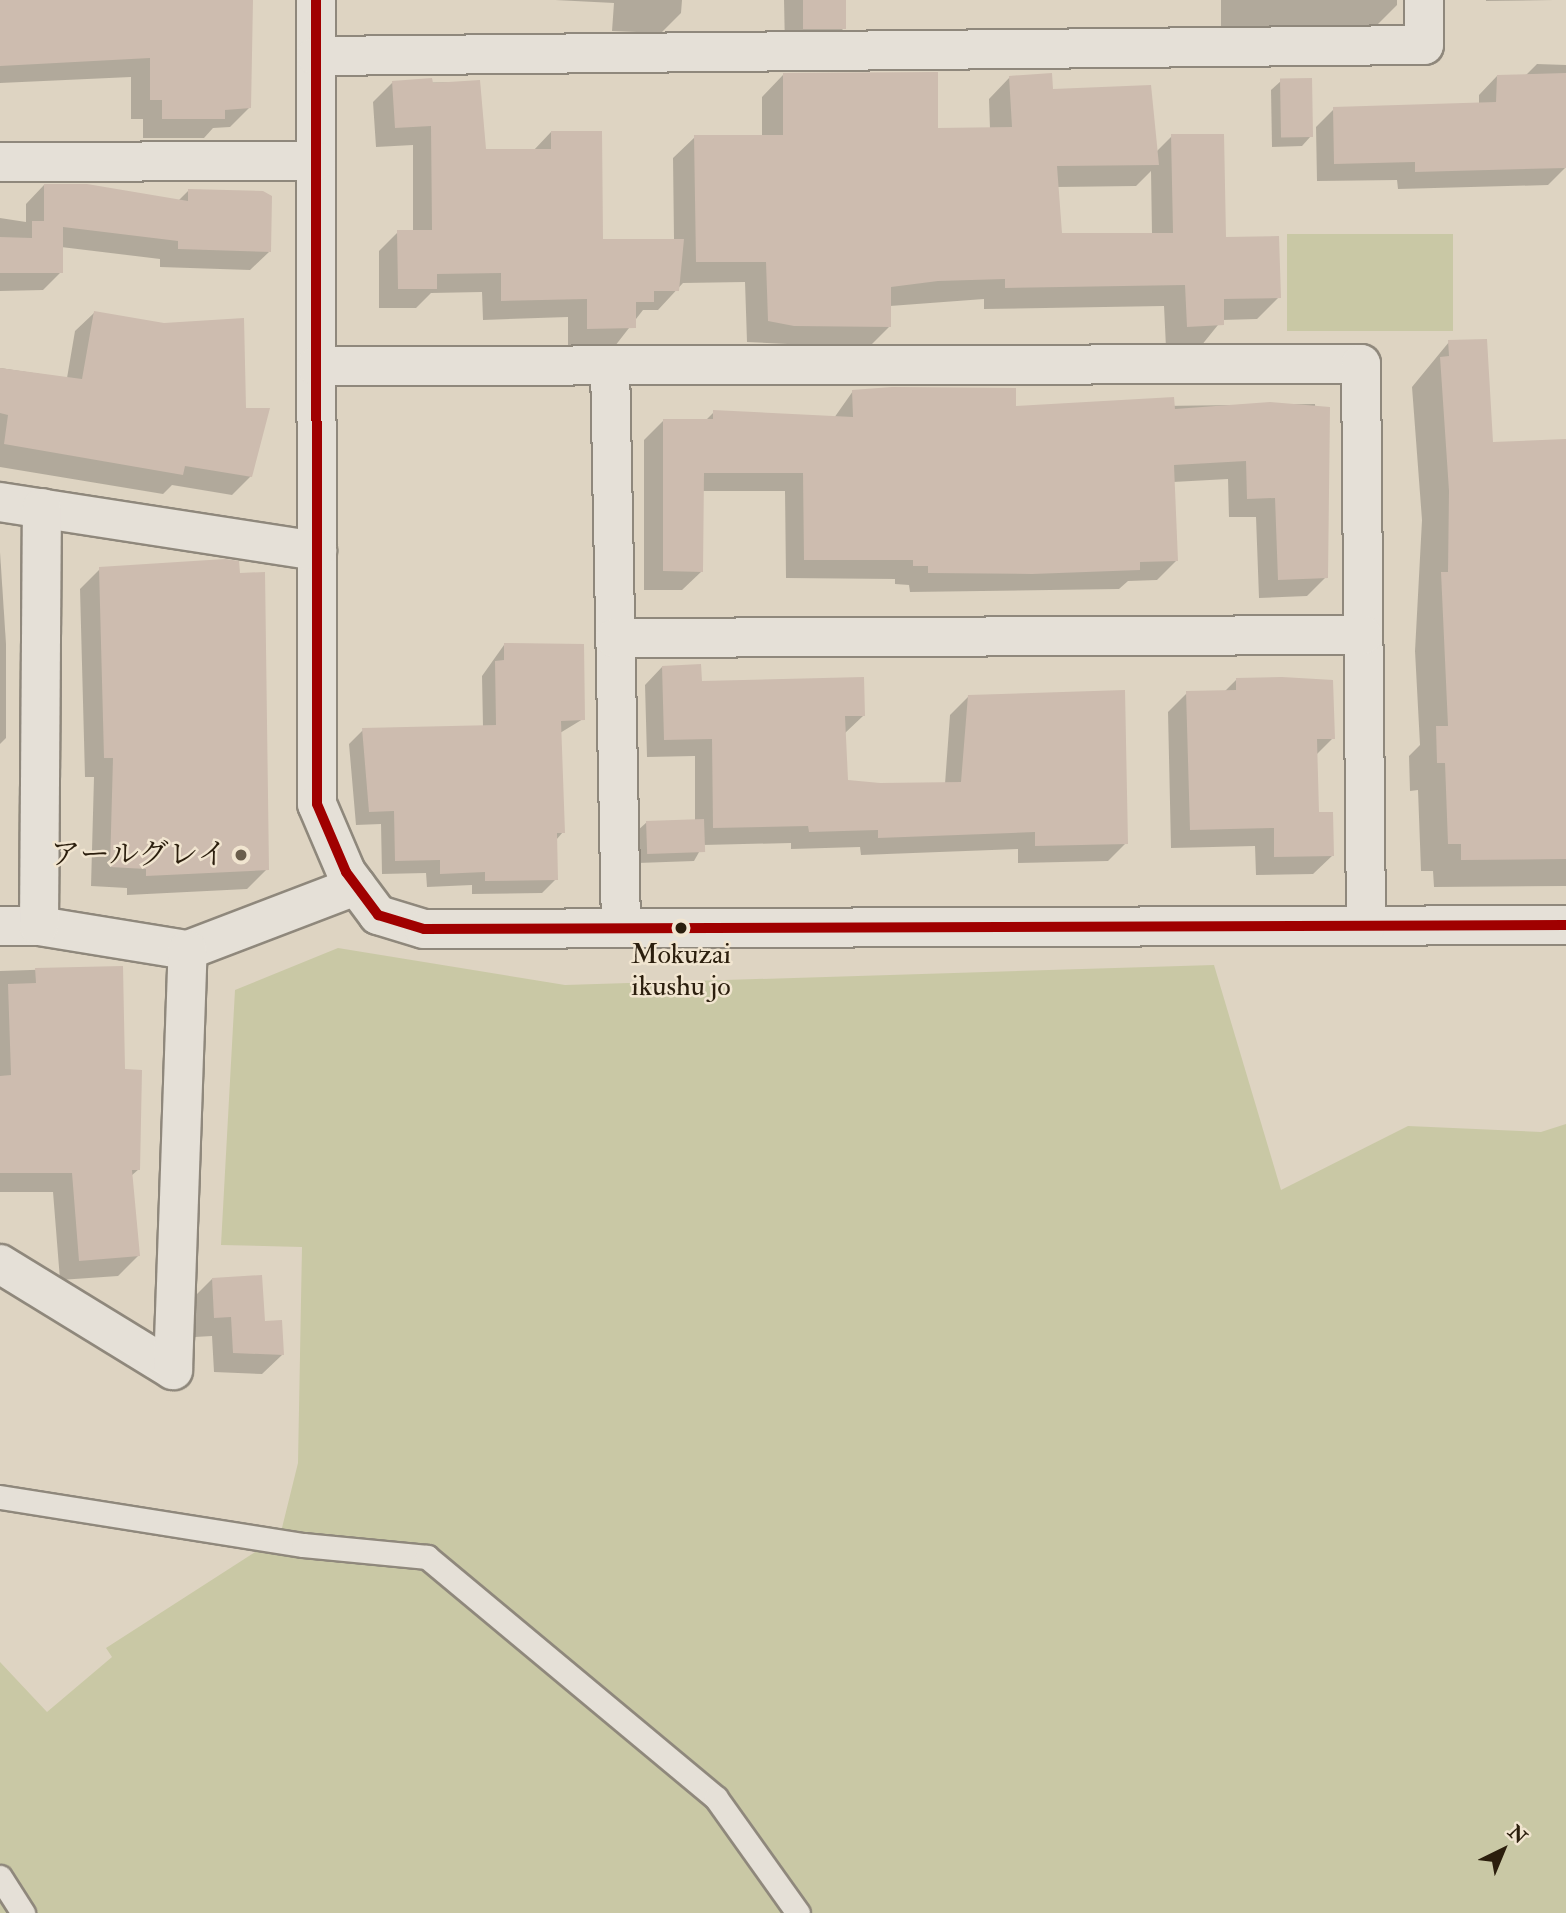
<!DOCTYPE html>
<html>
<head>
<meta charset="utf-8">
<style>
  body { margin:0 }
  #map { position:relative; width:1566px; height:1913px; overflow:hidden; background:#ded4c2; font-family:"IM FELL Double Pica","Noto Serif JP",serif }
  div>[style] { position:absolute }
  .green>* { inset:0; background:#c9c8a5; transform-origin:0 0 }
  .shadow>* { inset:0; background:#0003 }
  .building>* { inset:0; background:#cdbcaf; transform-origin:0 0 }
  .roads { filter:drop-shadow(2px 0 #8f887c) drop-shadow(-2px 0 #8f887c) drop-shadow(0 2px #8f887c) drop-shadow(0 -2px #8f887c) }
  .service>* { height:23px; margin:-11.5px; padding:0 11.5px; transform-origin:11.5px; border-radius:11.5px; background:#e5e0d7 }
  .minor>* { height:38px; margin:-19px; padding:0 19px; transform-origin:19px; border-radius:19px; background:#e5e0d7 }
  .bus-1>* { height:10px; margin:-5px; padding:0 5px; transform-origin:5px; border-radius:5px; background:#a00000 }
  .dots>* { width:19px; height:19px; translate:-50% -50%; box-sizing:border-box; border:4px solid #f1e5d0; border-radius:50% }
  span { translate:-50% -50%; white-space:nowrap; text-align:center; line-height:1.15; -webkit-text-stroke:5px #f1e5d0; paint-order:stroke }
  .bus-label { font-size:28px; color:#2b1e0d }
  .poi-label { font-size:30px; color:#2b1e0d }
  .right { translate:-100% -50%; text-align:right }
  .north { position:absolute; left:1468px; top:1815px; width:70px; height:70px; -webkit-text-stroke:5px #f1e5d0; paint-order:stroke; rotate:43deg; font-size:19px; font-weight:700; line-height:28px; text-align:center; color:#2b1e0d }
  .north::after { content:''; display:block; margin:auto; width:24px; height:32px; background:#2b1e0d; clip-path:polygon(50% 0,100% 100%,50% 72%,0 100%) }
</style>
</head>
<body>
<div id="map">
  <div class="green">
    <div style="left:1287px;top:234px;width:166px;height:97px"></div>
    <div style="clip-path:polygon(338px 948px,565px 985px,1214px 965px,1281px 1190px,1408px 1126px,1541px 1132px,1566px 1124px,1566px 1913px,0 1913px,0 1662px,47px 1712px,112px 1657px,106px 1648px,280px 1536px,298px 1463px,302px 1247px,221px 1245px,235px 990px)"></div>
  </div>
  <div class="shadow">
    <div style="clip-path:polygon(0 0,250px 0,250px 107px,230px 127px,213px 128px,204px 138px,143px 138px,143px 119px,131px 119px,131px 77px,0 83px)"></div>
    <div style="clip-path:polygon(555px 0,682px 0,681px 13px,661px 33px,612px 31px,614px 3px)"></div>
    <div style="clip-path:polygon(784px 0,844px 0,844px 28px,824px 48px,785px 48px)"></div>
    <div style="clip-path:polygon(1221px 0,1397px 0,1397px 5px,1359px 43px,1221px 52px)"></div>
    <div style="clip-path:polygon(1486px 0,1554px 0,1486px 1px)"></div>
    <div style="clip-path:polygon(1537px 64px,1566px 65px,1566px 167px,1548px 185px,1398px 189px,1397px 180px,1317px 181px,1316px 127px,1334px 109px,1479px 104px,1479px 95px,1497px 76px,1525px 76px)"></div>
    <div style="clip-path:polygon(evenodd,783px 75px,936px 129px,990px 129px,989px 99px,1010px 77px,1051px 90px,1156px 152px,1172px 136px,1225px 239px,1279px 297px,1257px 319px,1222px 320px,1201px 346px,1166px 348px,1164px 306px,984px 309px,984px 299px,890px 306px,890px 326px,868px 348px,747px 342px,745px 282px,683px 283px,658px 310px,643px 310px,615px 346px,568px 347px,568px 317px,483px 320px,482px 292px,431px 293px,416px 308px,379px 308px,379px 251px,398px 232px,413px 232px,413px 145px,376px 147px,373px 102px,392px 83px,479px 82px,485px 151px,533px 151px,551px 132px,601px 241px,674px 240px,673px 158px,695px 137px,762px 136px,762px 97px,783px 75px,1151px 171px,1152px 235px,1060px 234px,1057px 187px,1136px 186px,1151px 171px)"></div>
    <div style="clip-path:polygon(1281px 81px,1311px 136px,1302px 146px,1272px 147px,1271px 90px)"></div>
    <div style="clip-path:polygon(44px 185px,178px 201px,189px 190px,269px 252px,250px 270px,160px 267px,160px 259px,61px 247px,61px 272px,43px 290px,0 291px,0 218px,26px 222px,26px 204px)"></div>
    <div style="clip-path:polygon(94px 313px,244px 410px,251px 476px,232px 495px,172px 485px,163px 494px,0 467px,0 368px,67px 378px,75px 331px)"></div>
    <div style="clip-path:polygon(1449px 342px,1491px 444px,1566px 441px,1566px 886px,1434px 887px,1433px 871px,1421px 871px,1418px 790px,1410px 791px,1409px 756px,1420px 745px,1415px 651px,1422px 520px,1412px 387px)"></div>
    <div style="clip-path:polygon(853px 391px,1014px 408px,1315px 404px,1326px 577px,1307px 596px,1259px 598px,1256px 517px,1229px 517px,1228px 479px,1173px 482px,1176px 561px,1157px 580px,1128px 581px,1119px 589px,910px 592px,909px 585px,895px 584px,895px 579px,786px 578px,785px 491px,702px 491px,702px 571px,682px 590px,644px 590px,644px 440px,663px 421px,705px 421px,714px 412px,834px 418px)"></div>
    <div style="clip-path:polygon(0 552px,6px 644px,6px 738px,0 744px)"></div>
    <div style="clip-path:polygon(100px 569px,267px 869px,247px 889px,127px 895px,127px 888px,91px 886px,94px 777px,85px 777px,80px 589px)"></div>
    <div style="clip-path:polygon(504px 645px,583px 719px,560px 733px,563px 832px,556px 840px,556px 879px,542px 893px,472px 894px,472px 885px,427px 887px,426px 873px,382px 874px,381px 824px,356px 825px,349px 744px,363px 730px,483px 727px,482px 676px)"></div>
    <div style="clip-path:polygon(662px 667px,700px 683px,863px 716px,844px 734px,847px 781px,880px 785px,945px 784px,950px 715px,968px 697px,1126px 843px,1108px 861px,1018px 863px,1018px 849px,861px 855px,860px 847px,791px 849px,791px 843px,703px 845px,694px 861px,638px 863px,637px 831px,647px 822px,695px 821px,695px 756px,647px 757px,645px 685px)"></div>
    <div style="clip-path:polygon(1236px 680px,1333px 738px,1315px 756px,1317px 814px,1333px 855px,1313px 874px,1256px 875px,1255px 846px,1171px 848px,1168px 712px,1187px 693px,1224px 692px)"></div>
    <div style="clip-path:polygon(121px 967px,123px 1071px,139px 1169px,131px 1176px,138px 1256px,118px 1276px,60px 1280px,53px 1192px,0 1192px,0 971px)"></div>
    <div style="clip-path:polygon(212px 1279px,263px 1322px,282px 1355px,262px 1374px,214px 1372px,212px 1336px,195px 1337px,192px 1299px)"></div>
  </div>
  <div class="building">
    <div style="clip-path:polygon(0 0,253px 0,251px 108px,225px 110px,225px 119px,162px 119px,162px 100px,150px 100px,150px 58px,0 66px)"></div>
    <div style="left:803px;top:0;width:43px;height:29px"></div>
    <div style="clip-path:polygon(938px 72px,938px 128px,1012px 127px,1009px 76px,1052px 73px,1053px 89px,1151px 85px,1159px 165px,1057px 166px,1062px 233px,1173px 233px,1171px 134px,1224px 134px,1226px 237px,1279px 236px,1281px 298px,1224px 299px,1224px 325px,1187px 327px,1185px 285px,1005px 288px,1005px 279px,938px 281px,891px 287px,891px 327px,794px 326px,768px 321px,766px 262px,696px 262px,694px 135px,783px 135px,783px 73px)"></div>
    <div style="clip-path:polygon(1566px 73px,1566px 168px,1415px 172px,1415px 162px,1334px 164px,1333px 107px,1496px 102px,1497px 75px)"></div>
    <div style="clip-path:polygon(432px 78px,433px 83px,480px 80px,486px 149px,551px 149px,551px 131px,602px 131px,603px 239px,684px 239px,679px 291px,654px 291px,654px 302px,636px 302px,636px 328px,587px 329px,587px 299px,501px 301px,501px 273px,437px 274px,437px 289px,398px 289px,397px 230px,432px 230px,431px 126px,395px 128px,392px 81px)"></div>
    <div style="left:1312px;top:78px;width:59px;height:32px;rotate:89deg"></div>
    <div style="clip-path:polygon(44px 184px,87px 184px,188px 201px,188px 189px,263px 191px,272px 196px,271px 252px,178px 249px,178px 241px,63px 227px,63px 273px,0 273px,0 237px,32px 238px,32px 221px,44px 221px)"></div>
    <div style="clip-path:polygon(94px 311px,164px 323px,244px 318px,246px 408px,270px 408px,252px 477px,185px 466px,183px 475px,4px 444px,8px 415px,0 413px,0 368px,82px 379px)"></div>
    <div style="clip-path:polygon(1487px 339px,1493px 442px,1566px 439px,1566px 859px,1461px 860px,1461px 844px,1448px 844px,1445px 763px,1437px 763px,1436px 726px,1448px 726px,1441px 572px,1448px 572px,1449px 491px,1440px 357px,1449px 356px,1448px 340px)"></div>
    <div style="clip-path:polygon(892px 387px,1016px 388px,1016px 406px,1174px 397px,1175px 409px,1270px 402px,1330px 407px,1328px 578px,1278px 580px,1275px 498px,1247px 499px,1246px 461px,1174px 465px,1178px 561px,1140px 562px,1140px 570px,1032px 574px,928px 573px,928px 566px,913px 566px,913px 560px,804px 560px,803px 473px,704px 473px,703px 572px,663px 571px,663px 419px,713px 419px,713px 410px,853px 417px,852px 390px)"></div>
    <div style="clip-path:polygon(225px 559px,239px 561px,240px 573px,265px 572px,269px 870px,146px 876px,146px 869px,110px 867px,113px 758px,104px 758px,99px 567px)"></div>
    <div style="clip-path:polygon(504px 643px,584px 644px,585px 720px,561px 721px,565px 833px,557px 833px,558px 880px,485px 881px,485px 872px,440px 874px,440px 860px,395px 861px,394px 811px,369px 812px,362px 728px,496px 725px,495px 661px,504px 660px)"></div>
    <div style="clip-path:polygon(701px 664px,702px 681px,864px 677px,865px 716px,845px 716px,848px 780px,880px 783px,961px 782px,968px 695px,1125px 690px,1128px 844px,1035px 846px,1035px 832px,878px 838px,878px 830px,809px 832px,808px 826px,713px 828px,712px 739px,664px 740px,662px 666px)"></div>
    <div style="clip-path:polygon(1282px 677px,1333px 680px,1335px 739px,1317px 739px,1319px 812px,1333px 812px,1334px 856px,1274px 857px,1274px 828px,1190px 830px,1186px 691px,1236px 690px,1236px 678px)"></div>
    <div style="left:704px;top:819px;width:33px;height:58px;rotate:88deg"></div>
    <div style="clip-path:polygon(123px 966px,125px 1069px,142px 1070px,140px 1170px,132px 1170px,140px 1256px,79px 1261px,72px 1173px,0 1173px,0 1076px,11px 1075px,8px 984px,36px 983px,35px 968px)"></div>
    <div style="clip-path:polygon(262px 1275px,265px 1321px,282px 1320px,284px 1355px,233px 1353px,231px 1317px,214px 1318px,212px 1278px)"></div>
  </div>
  <div class="roads">
    <div class="service">
      <div style="left:0;top:1497px;width:307px;rotate:9deg"></div>
      <div style="left:303px;top:1545px;width:125px;rotate:5.5deg"></div>
      <div style="left:427px;top:1557px;width:376px;rotate:39.8deg"></div>
      <div style="left:716px;top:1798px;width:141px;rotate:54.5deg"></div>
      <div style="left:0;top:1877px;width:43px;rotate:57.4deg"></div>
    </div>
    <div class="minor">
      <div style="left:316px;top:0;width:804px;rotate:89.93deg"></div>
      <div style="left:317px;top:804px;width:74px;rotate:66.9deg"></div>
      <div style="left:346px;top:872px;width:54px;rotate:53.3deg"></div>
      <div style="left:378px;top:915px;width:48px;rotate:16.9deg"></div>
      <div style="left:424px;top:929px;width:1142px;rotate:-0.2deg"></div>
      <div style="left:316px;top:56px;width:1108px;rotate:-0.57deg"></div>
      <div style="left:1424px;top:45px;width:45px;rotate:-90deg"></div>
      <div style="left:0;top:162px;width:316px;rotate:-0.2deg"></div>
      <div style="left:610px;top:365px;width:562px;rotate:88.88deg"></div>
      <div style="left:316px;top:366px;width:1045px;rotate:-0.11deg"></div>
      <div style="left:1361px;top:364px;width:561px;rotate:89.49deg"></div>
      <div style="left:0;top:502px;width:321px;rotate:8.8deg"></div>
      <div style="left:615px;top:638px;width:748px;rotate:-0.23deg"></div>
      <div style="left:0;top:926px;width:39px"></div>
      <div style="left:39px;top:926px;width:151px;rotate:9.2deg"></div>
      <div style="left:188px;top:950px;width:180px;rotate:-20.9deg"></div>
      <div style="left:39px;top:926px;width:418px;rotate:-89.6deg"></div>
      <div style="left:0;top:1264px;width:203px;rotate:31.5deg"></div>
      <div style="left:173px;top:1370px;width:420px;rotate:-88deg"></div>
    </div>
  </div>
  <div class="bus-1">
    <div style="left:316px;top:0;width:804px;rotate:89.93deg"></div>
    <div style="left:317px;top:804px;width:74px;rotate:66.9deg"></div>
    <div style="left:346px;top:872px;width:54px;rotate:53.3deg"></div>
    <div style="left:378px;top:915px;width:48px;rotate:16.9deg"></div>
    <div style="left:424px;top:929px;width:1142px;rotate:-0.2deg"></div>
  </div>
  <div class="dots">
    <div style="left:241px;top:855px;background:#6a5e4c"></div>
    <div style="left:681px;top:928px;background:#2b1e0d"></div>
  </div>
  <div class="bus-label">
    <span style="left:681px;top:971px">Mokuzai<br>ikushu jo</span>
  </div>
  <div class="poi-label">
    <span class="right" style="left:227px;top:855px">アールグレイ</span>
  </div>
  <div class="north">N</div>
</div>
</body>
</html>
